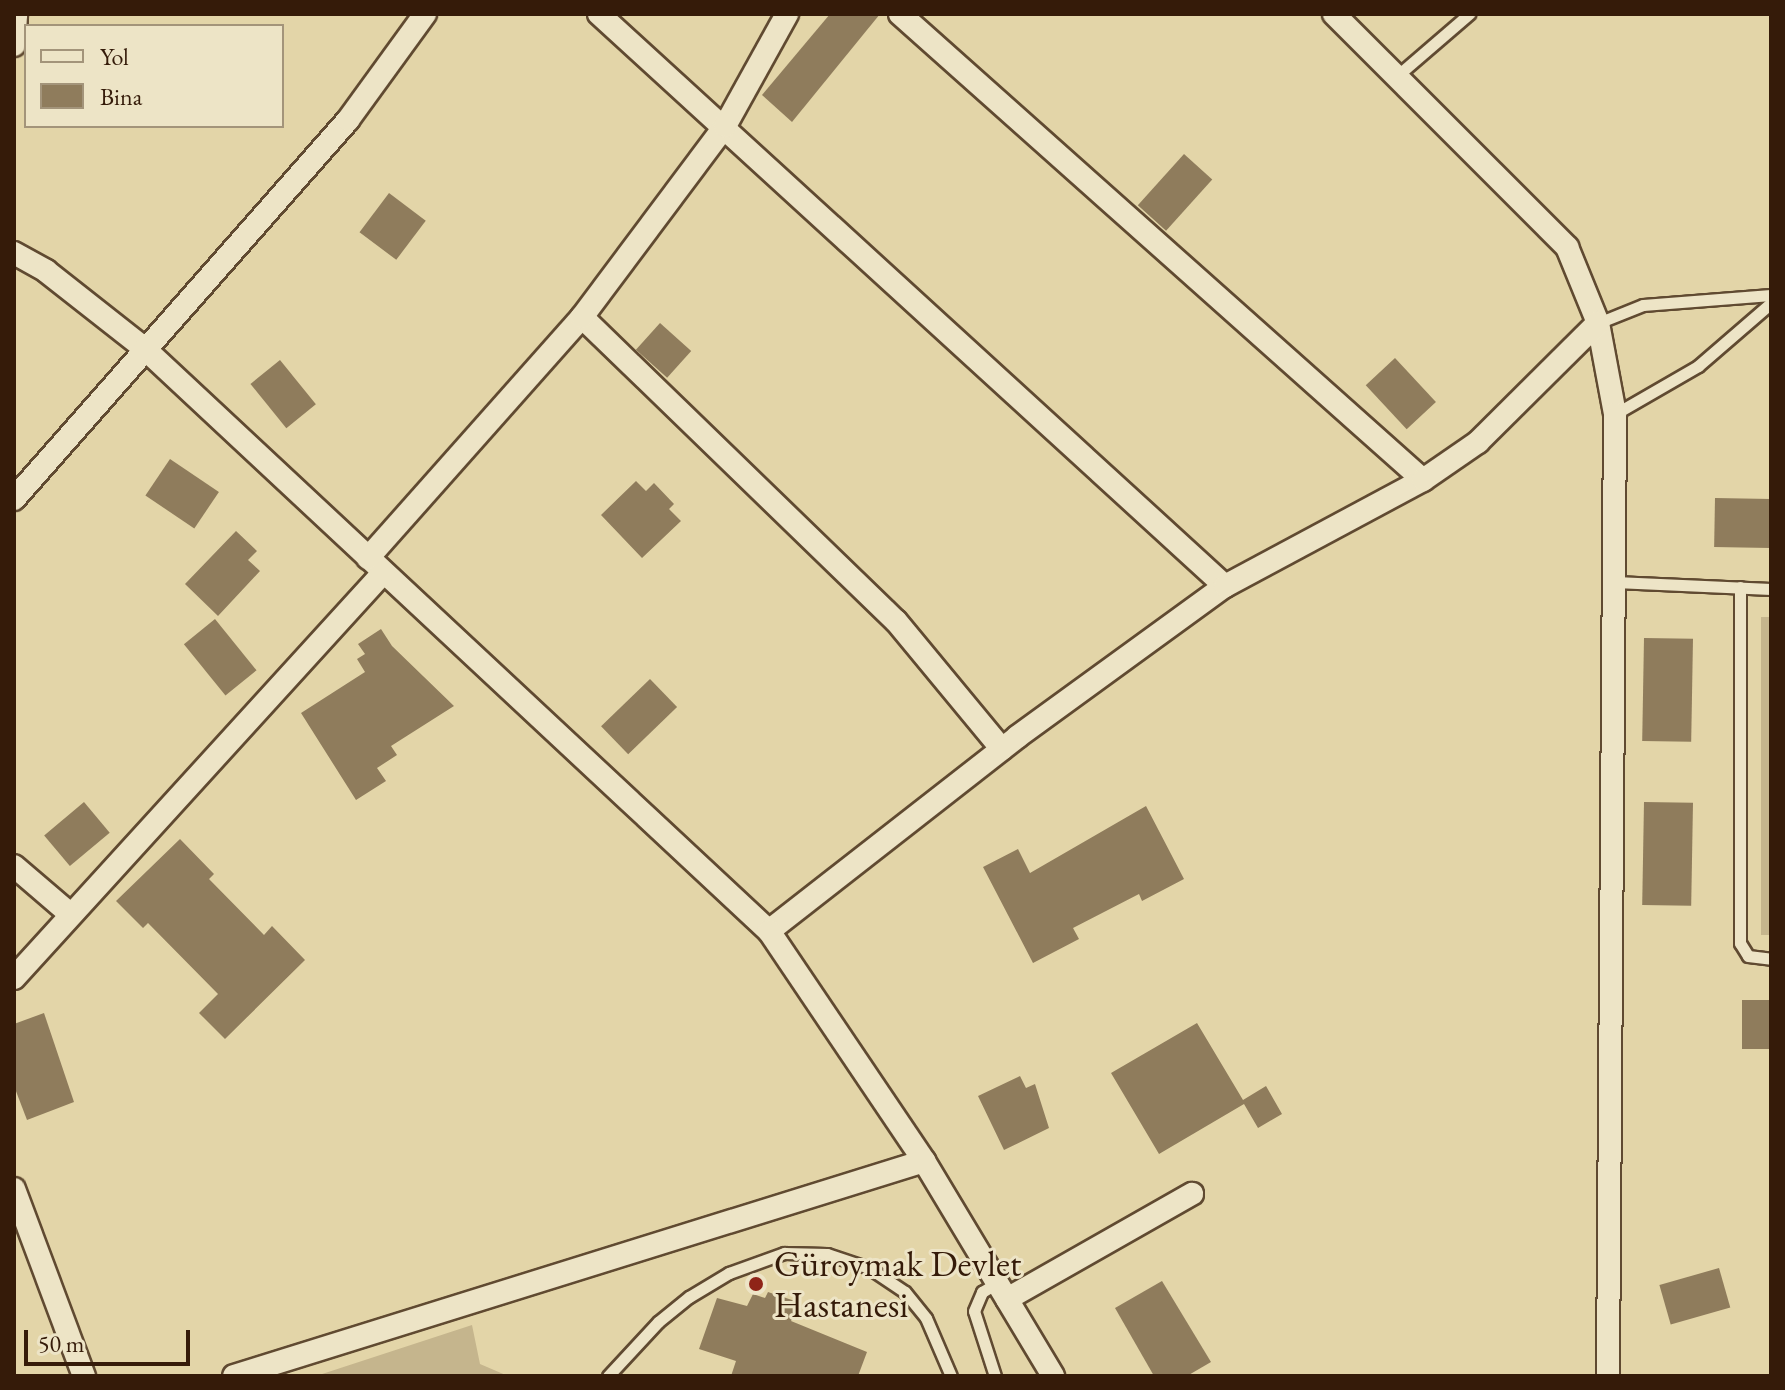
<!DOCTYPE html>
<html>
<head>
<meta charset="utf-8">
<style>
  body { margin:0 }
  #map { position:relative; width:1785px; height:1390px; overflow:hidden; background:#e3d5a8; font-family:"EB Garamond",serif }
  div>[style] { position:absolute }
  .green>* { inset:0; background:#c5b58d; transform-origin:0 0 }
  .building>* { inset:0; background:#8f7c5c; transform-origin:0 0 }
  .roads { filter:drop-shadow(2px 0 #604a31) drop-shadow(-2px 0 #604a31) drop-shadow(0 2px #604a31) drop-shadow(0 -2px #604a31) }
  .service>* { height:11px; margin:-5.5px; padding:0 5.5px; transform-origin:5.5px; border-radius:5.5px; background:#ede4c6 }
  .minor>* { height:22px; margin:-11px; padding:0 11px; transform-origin:11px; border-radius:11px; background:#ede4c6 }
  .dots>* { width:22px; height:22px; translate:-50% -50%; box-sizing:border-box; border:4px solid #ede4c6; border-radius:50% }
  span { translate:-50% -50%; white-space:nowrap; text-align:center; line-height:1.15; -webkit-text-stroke:6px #ede4c6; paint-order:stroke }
  .poi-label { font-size:36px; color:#351b09 }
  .left { translate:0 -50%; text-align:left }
  .frame { position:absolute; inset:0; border:16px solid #351b09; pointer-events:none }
  .legend { position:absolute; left:24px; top:24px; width:260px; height:104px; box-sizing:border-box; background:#ede4c6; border:2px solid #a3947a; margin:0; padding:10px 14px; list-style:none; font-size:24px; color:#351b09 }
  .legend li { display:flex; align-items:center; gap:16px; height:40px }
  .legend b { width:40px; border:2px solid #a3947a }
  .scale { position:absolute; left:24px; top:1330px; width:166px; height:36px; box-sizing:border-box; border:4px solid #351b09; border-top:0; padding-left:10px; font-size:24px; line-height:28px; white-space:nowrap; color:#351b09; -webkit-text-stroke:6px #ede4c6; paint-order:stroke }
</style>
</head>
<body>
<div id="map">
  <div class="green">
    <div style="left:1761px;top:617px;width:10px;height:318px"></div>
    <div style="clip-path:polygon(472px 1325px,480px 1364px,508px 1376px,316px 1376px)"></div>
  </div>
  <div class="building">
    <div style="clip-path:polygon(830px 14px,880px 14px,792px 122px,762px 95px)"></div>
    <div style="left:1184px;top:154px;width:38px;height:69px;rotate:42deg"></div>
    <div style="left:389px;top:193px;width:46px;height:49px;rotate:37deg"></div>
    <div style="left:660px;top:323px;width:42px;height:36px;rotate:42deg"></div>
    <div style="left:1395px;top:358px;width:60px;height:40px;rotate:47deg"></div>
    <div style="left:280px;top:360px;width:57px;height:38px;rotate:51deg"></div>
    <div style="left:170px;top:459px;width:59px;height:44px;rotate:34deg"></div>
    <div style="clip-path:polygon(636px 481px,646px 491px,654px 483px,674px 504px,669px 509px,681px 521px,642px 558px,601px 515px)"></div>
    <div style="left:1715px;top:498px;width:56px;height:49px;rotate:1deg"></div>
    <div style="clip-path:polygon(236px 531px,257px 551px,248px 560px,260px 571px,218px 616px,185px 584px)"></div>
    <div style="left:215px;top:619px;width:66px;height:40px;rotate:51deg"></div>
    <div style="clip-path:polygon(381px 629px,392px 646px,454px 706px,391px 746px,397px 755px,377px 768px,386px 781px,356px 800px,301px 713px,365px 672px,357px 659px,365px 654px,358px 644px)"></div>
    <div style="left:1644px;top:638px;width:49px;height:103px;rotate:1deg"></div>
    <div style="left:650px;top:679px;width:39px;height:68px;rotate:46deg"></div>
    <div style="left:84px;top:802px;width:40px;height:52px;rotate:50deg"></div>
    <div style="left:1644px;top:802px;width:49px;height:103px;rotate:1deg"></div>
    <div style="clip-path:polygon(1146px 806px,1184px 879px,1142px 901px,1139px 894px,1073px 928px,1079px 939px,1033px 963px,983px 867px,1018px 849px,1030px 873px)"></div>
    <div style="clip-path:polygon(180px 839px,214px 874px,209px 879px,264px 935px,272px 926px,305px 960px,225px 1039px,199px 1013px,218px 994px,148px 923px,143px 928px,116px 901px)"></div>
    <div style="left:1742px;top:1000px;width:29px;height:49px"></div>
    <div style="clip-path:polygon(44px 1013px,74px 1102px,27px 1120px,14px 1086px,14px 1024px)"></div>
    <div style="clip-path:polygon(1197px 1023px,1243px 1100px,1266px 1086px,1282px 1114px,1258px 1128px,1244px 1104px,1159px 1154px,1111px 1073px)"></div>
    <div style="clip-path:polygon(1020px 1076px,1026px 1088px,1035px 1084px,1049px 1128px,1004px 1150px,978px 1096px)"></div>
    <div style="left:1719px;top:1268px;width:41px;height:62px;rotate:74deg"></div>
    <div style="clip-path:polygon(1162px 1281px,1211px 1362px,1187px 1376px,1154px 1376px,1115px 1308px)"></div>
    <div style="clip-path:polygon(768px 1292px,801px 1303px,791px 1321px,867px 1352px,858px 1376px,731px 1376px,736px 1361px,699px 1349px,717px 1298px,747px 1306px,753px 1294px,765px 1298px)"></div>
  </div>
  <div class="roads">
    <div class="service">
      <div style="left:1398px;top:75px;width:94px;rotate:-40.7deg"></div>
      <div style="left:1598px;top:323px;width:48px;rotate:-21.8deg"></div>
      <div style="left:1643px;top:305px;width:128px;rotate:-4.5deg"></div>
      <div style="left:1615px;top:414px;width:96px;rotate:-30deg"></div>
      <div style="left:1698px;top:366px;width:96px;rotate:-40.8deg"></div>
      <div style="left:1615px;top:582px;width:156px;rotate:2.6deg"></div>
      <div style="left:1740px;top:587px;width:356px;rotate:90deg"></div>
      <div style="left:1740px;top:943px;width:15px;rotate:58deg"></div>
      <div style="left:1748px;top:956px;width:23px;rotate:7deg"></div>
      <div style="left:608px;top:1376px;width:74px;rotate:-47.2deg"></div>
      <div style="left:658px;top:1322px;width:40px;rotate:-39deg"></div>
      <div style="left:689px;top:1297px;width:47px;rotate:-31deg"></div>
      <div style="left:729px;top:1273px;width:59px;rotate:-20deg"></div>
      <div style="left:784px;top:1253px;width:43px;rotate:1.3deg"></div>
      <div style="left:827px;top:1254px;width:44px;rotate:18.4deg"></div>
      <div style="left:869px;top:1268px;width:43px;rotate:33.7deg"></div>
      <div style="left:905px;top:1292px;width:33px;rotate:51deg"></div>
      <div style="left:926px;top:1318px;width:63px;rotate:66.7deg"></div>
      <div style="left:995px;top:1376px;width:68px;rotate:-107.9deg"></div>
      <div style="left:974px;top:1311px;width:21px;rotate:-67deg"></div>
      <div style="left:982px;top:1292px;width:17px;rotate:-31deg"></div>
    </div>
    <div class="minor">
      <div style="left:599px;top:14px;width:848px;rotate:42.42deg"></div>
      <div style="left:900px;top:14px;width:700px;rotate:41.7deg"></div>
      <div style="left:1334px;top:14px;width:330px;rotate:45deg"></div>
      <div style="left:1567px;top:247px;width:82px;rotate:67.8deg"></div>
      <div style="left:1598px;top:323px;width:93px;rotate:79.4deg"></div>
      <div style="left:1615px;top:414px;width:962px;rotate:90.42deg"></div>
      <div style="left:14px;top:45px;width:31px;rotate:-86deg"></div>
      <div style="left:14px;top:253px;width:37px;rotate:29deg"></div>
      <div style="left:46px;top:271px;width:126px;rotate:38.2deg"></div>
      <div style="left:145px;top:349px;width:853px;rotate:43.01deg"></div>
      <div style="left:769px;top:931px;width:315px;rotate:-38deg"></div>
      <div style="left:1017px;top:737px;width:257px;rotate:-36deg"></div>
      <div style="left:1225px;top:586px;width:225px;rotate:-28.2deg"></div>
      <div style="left:1423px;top:480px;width:67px;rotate:-34.6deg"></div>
      <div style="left:1478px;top:442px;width:169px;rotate:-44.8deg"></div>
      <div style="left:582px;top:317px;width:437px;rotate:44.1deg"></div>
      <div style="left:896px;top:621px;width:166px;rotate:50.4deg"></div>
      <div style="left:14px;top:499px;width:505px;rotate:-48.61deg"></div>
      <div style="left:348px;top:120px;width:131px;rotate:-54deg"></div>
      <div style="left:368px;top:558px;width:322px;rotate:-48.4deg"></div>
      <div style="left:582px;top:317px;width:239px;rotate:-53.2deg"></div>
      <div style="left:725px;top:126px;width:128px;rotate:-61deg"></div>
      <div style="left:14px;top:866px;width:74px;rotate:40.6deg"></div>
      <div style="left:769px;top:931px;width:277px;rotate:56deg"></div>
      <div style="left:924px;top:1161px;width:251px;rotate:59deg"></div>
      <div style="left:14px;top:978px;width:548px;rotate:-47.66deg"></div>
      <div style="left:14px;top:1189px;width:200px;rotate:69.5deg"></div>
      <div style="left:1007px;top:1299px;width:213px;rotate:-29.6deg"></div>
      <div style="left:234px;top:1376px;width:723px;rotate:-17.31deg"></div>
    </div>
  </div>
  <div class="dots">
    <div style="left:756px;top:1284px;background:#8f2418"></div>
  </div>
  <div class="poi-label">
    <span class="left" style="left:774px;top:1284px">Güroymak Devlet<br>Hastanesi</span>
  </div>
  <div class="frame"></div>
  <ul class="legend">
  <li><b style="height:10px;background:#ede4c6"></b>Yol</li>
  <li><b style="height:22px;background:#8f7c5c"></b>Bina</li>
  </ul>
  <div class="scale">50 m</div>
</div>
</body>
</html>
